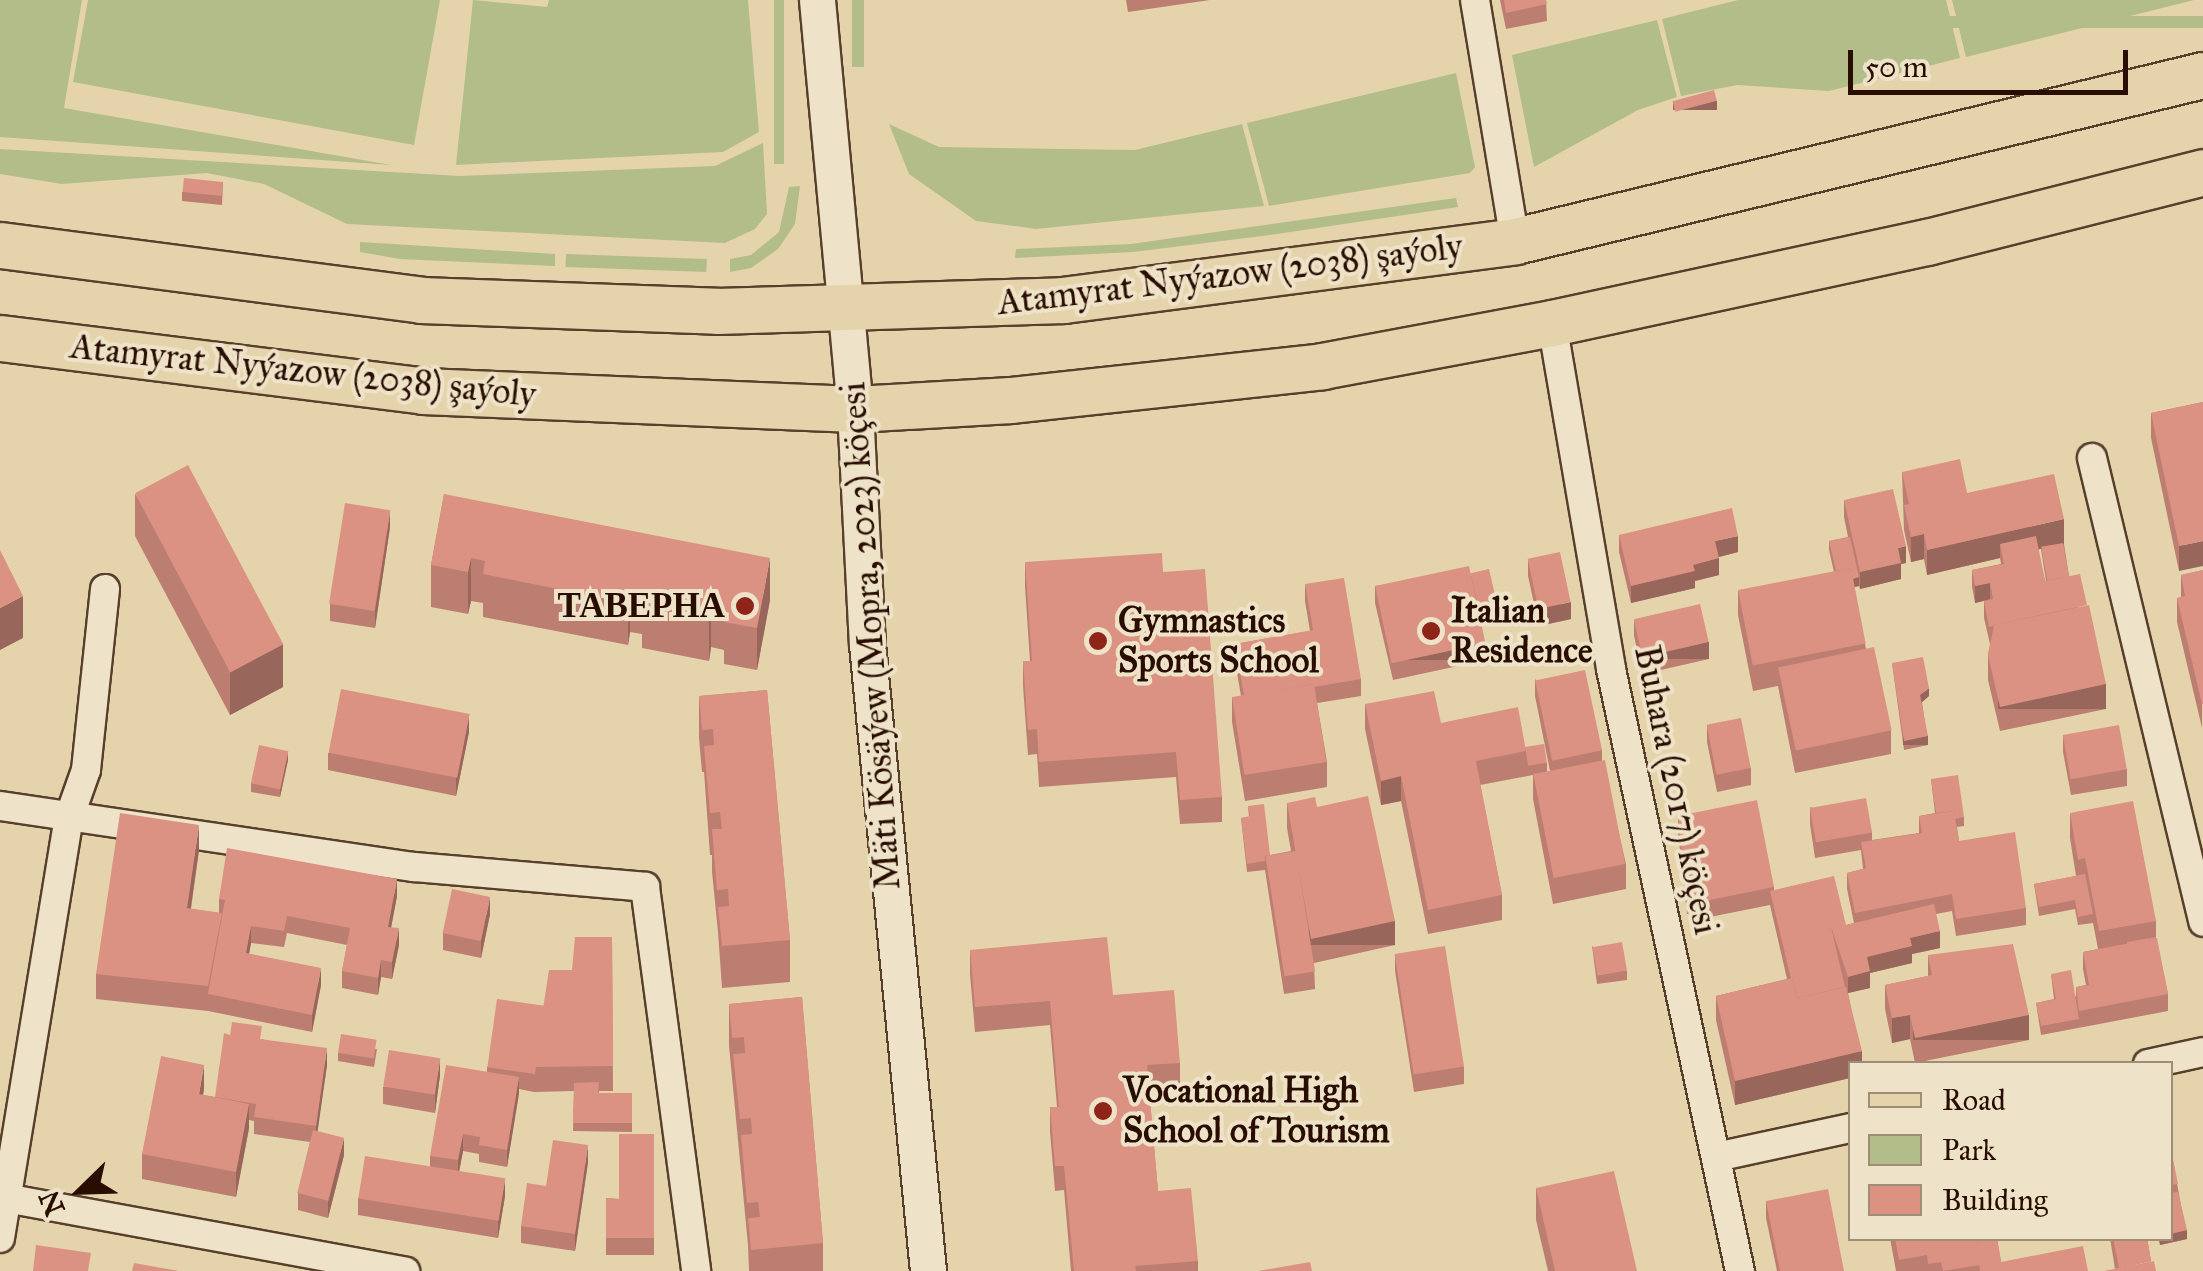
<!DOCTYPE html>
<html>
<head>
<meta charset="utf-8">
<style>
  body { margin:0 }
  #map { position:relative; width:2203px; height:1271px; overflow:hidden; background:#e5d4ab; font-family:"IM FELL Great Primer",serif }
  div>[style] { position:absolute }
  .green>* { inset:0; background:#b3bd8a; transform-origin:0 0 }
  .roads { filter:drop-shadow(2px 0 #573f2b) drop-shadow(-2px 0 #573f2b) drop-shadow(0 2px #573f2b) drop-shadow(0 -2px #573f2b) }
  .minor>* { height:28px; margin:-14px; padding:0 14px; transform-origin:14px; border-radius:14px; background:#eee3c8 }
  .tertiary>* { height:35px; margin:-17.5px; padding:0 17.5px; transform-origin:17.5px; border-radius:17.5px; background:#eee3c8 }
  .primary>* { height:45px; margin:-22.5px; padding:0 22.5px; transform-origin:22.5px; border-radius:22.5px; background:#e5d4ab }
  .wall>* { inset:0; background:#bc7e71 }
  .shaded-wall>* { inset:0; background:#99665c; transform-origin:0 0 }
  .building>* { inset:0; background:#db9283; transform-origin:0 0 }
  .dots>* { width:28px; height:28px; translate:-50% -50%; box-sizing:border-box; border:5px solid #eee3c8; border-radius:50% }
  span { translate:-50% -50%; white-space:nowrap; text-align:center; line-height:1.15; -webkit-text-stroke:8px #eee3c8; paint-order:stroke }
  .street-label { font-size:35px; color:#280d00 }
  .poi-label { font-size:35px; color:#280d00; font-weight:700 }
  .right { translate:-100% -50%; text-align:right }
  .left { translate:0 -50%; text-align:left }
  .legend { position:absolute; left:1848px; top:1061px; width:325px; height:180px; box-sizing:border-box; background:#eee3c8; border:2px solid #9f8d78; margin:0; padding:12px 18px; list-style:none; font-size:30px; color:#280d00 }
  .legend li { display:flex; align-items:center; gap:20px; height:50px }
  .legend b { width:50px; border:2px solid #9f8d78 }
  .north { position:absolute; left:30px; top:1141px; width:100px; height:100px; -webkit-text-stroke:8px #eee3c8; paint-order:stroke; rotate:247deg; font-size:28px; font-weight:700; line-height:40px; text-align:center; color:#280d00 }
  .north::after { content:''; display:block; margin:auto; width:35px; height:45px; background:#280d00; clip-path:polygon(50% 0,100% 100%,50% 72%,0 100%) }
  .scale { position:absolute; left:1848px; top:50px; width:280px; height:45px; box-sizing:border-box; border:5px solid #280d00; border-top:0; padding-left:12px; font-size:30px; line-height:35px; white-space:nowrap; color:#280d00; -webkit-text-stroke:8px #eee3c8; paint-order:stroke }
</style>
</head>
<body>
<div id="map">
  <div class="green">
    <div style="clip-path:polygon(0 0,82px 0,64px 108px,391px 165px,0 137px)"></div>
    <div style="clip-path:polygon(88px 0,440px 0,414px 145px,73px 82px)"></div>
    <div style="clip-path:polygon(473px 0,547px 7px,549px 0,748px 0,759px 132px,723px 152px,456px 165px)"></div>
    <div style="left:774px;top:0;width:10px;height:164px"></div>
    <div style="left:852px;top:0;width:12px;height:67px"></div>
    <div style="clip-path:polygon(1738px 0,1946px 0,1960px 58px,1829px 91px,1737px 85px,1681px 96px,1662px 19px)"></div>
    <div style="clip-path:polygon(1952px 0,2194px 0,1966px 57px)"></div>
    <div style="left:2203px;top:16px;width:12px;height:360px;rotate:90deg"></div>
    <div style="clip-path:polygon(1657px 20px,1677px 97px,1638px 110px,1534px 167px,1512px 55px)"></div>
    <div style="clip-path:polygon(1456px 73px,1475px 167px,1470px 173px,1269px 206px,1247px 123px)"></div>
    <div style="clip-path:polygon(889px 124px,939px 147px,1135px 150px,1242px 124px,1264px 206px,1036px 229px,976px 221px,909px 174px)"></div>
    <div style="clip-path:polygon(763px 143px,767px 214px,755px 229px,725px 243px,347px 224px,264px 184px,207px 173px,62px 184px,0 174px,0 149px,460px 176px,715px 166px)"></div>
    <div style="clip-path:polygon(800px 186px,795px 224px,778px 249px,751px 268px,730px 272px,730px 259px,751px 255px,779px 232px,789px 187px)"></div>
    <div style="clip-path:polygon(1456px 198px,1458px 207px,1277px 234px,1133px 252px,1015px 258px,1016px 249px,1131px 244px)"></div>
    <div style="clip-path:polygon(360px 242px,555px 254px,555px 266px,400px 259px,360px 252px)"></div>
    <div style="left:566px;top:254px;width:141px;height:13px;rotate:2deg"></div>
  </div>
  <div class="roads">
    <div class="minor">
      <div style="left:1475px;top:0;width:244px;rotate:80.6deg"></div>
      <div style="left:1552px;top:323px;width:351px;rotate:80.3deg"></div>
      <div style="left:1611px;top:669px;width:616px;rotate:77.91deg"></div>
      <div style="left:2092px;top:458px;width:477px;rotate:76.5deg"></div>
      <div style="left:0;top:806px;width:418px;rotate:8.4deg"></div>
      <div style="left:414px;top:867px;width:232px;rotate:4.9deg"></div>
      <div style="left:645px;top:887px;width:387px;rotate:82.4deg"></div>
      <div style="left:2148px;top:1064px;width:56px;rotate:-12.3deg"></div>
      <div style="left:1716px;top:1157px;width:137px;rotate:-12.2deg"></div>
      <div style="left:0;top:1197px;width:412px;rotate:10.4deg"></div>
      <div style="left:0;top:1238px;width:426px;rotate:-80.7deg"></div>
      <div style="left:69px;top:818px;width:51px;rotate:-70.5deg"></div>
      <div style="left:86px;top:770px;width:182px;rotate:-84deg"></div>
    </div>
    <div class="tertiary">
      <div style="left:817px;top:0;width:411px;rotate:84.7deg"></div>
      <div style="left:855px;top:409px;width:235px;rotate:87.1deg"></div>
      <div style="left:867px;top:644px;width:630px;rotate:84.44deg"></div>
    </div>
    <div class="primary">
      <div style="left:0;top:245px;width:425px;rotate:7.4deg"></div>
      <div style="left:421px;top:300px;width:296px;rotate:2.1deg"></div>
      <div style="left:717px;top:311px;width:346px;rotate:-1.8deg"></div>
      <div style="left:1063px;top:300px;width:456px;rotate:-7.4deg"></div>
      <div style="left:1515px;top:241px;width:708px;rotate:-13.57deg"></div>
      <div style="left:0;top:338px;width:426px;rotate:7.1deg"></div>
      <div style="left:423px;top:391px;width:432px;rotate:2.4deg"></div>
      <div style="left:855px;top:409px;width:156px;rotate:-3.3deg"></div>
      <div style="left:1011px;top:400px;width:313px;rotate:-6.2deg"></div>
      <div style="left:1322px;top:366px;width:234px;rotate:-10.6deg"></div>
      <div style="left:1552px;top:323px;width:384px;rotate:-12.2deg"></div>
      <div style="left:1927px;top:242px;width:285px;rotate:-14.2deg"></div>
    </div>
  </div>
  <div class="wall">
    <div style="clip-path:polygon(1126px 0,1210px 0,1128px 12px)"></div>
    <div style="clip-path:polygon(1500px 0,1546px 0,1547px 21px,1506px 29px)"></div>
    <div style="clip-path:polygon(223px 182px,222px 205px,182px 201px,182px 192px)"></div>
    <div style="clip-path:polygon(2203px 402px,2179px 571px,2151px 438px,2151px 413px)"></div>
    <div style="clip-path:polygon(evenodd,1902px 472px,1967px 493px,2064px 544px,2069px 576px,2106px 709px,2000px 731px,1988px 680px,1988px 655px,1990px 644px,1984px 618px,1984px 601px,1975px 603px,1972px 587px,1972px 570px,2001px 564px,2000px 558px,1927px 575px,1924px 559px,1911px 562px,1904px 530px,1902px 472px,2038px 549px,2041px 549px,2046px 581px,2045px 581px,2038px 549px)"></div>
    <div style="clip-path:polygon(135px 494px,283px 687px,230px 715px,135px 536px)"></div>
    <div style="clip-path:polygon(444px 494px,770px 600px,757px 670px,724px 664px,724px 650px,711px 647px,709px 661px,642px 648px,642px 634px,630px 632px,628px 645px,483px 617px,483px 603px,471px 601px,468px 614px,431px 607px,431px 565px)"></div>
    <div style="clip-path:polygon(1844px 500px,1906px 563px,1901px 564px,1901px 579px,1860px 589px,1859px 586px,1854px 587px,1866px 649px,1891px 730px,1891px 754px,1795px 773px,1778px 686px,1753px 691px,1738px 615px,1738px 591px,1834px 572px,1829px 550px,1829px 541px,1848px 537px,1844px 517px)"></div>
    <div style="clip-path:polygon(390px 527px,375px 628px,330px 621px,330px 604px)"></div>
    <div style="clip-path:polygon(1619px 535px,1738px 552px,1719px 557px,1719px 575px,1695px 581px,1695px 588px,1631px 603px,1619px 552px)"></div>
    <div style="clip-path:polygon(1528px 560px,1571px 619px,1539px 626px,1528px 576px)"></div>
    <div style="clip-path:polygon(1025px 562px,1163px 572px,1222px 797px,1222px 822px,1180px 824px,1176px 777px,1039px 787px,1037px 754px,1028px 755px,1023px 686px,1023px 661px,1030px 661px,1025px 587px)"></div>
    <div style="clip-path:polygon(2203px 570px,2202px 728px,2177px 622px,2177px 598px,2181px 597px,2181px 575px)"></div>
    <div style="clip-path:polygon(1471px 574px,1497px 612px,1480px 616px,1486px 660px,1393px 680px,1375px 603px,1375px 586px)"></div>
    <div style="clip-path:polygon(1305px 584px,1361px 679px,1361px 696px,1317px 703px,1327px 762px,1327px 787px,1245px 801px,1232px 722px,1232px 698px,1241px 696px,1235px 661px,1235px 644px,1310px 631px,1305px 601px)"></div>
    <div style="clip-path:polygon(1634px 620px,1709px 659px,1643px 674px,1634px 636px)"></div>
    <div style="clip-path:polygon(1892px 663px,1929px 696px,1922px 702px,1928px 745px,1904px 750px)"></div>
    <div style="clip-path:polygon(1535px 679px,1602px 750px,1602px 761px,1626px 864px,1626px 889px,1553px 904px,1533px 799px,1533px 775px,1480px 785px,1502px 895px,1502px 920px,1428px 934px,1401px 801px,1381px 805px,1365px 729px,1365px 704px,1441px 723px,1525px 747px,1547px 763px,1547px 771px,1550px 771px,1535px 696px)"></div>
    <div style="clip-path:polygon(767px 690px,790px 940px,790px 982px,722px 988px,718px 932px,712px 872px,712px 855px,710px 855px,704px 772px,702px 772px,699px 738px,699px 696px)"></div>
    <div style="clip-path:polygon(1707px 725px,1751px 768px,1751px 785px,1717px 792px,1707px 742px)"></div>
    <div style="clip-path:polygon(469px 732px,456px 796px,328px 770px,328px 753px)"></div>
    <div style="clip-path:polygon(2063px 735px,2127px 769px,2127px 786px,2071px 795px,2063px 752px)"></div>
    <div style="clip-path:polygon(288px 760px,280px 797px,251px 792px,251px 783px)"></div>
    <div style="clip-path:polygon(1931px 779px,1964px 817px,1964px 826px,1957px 827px,1959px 841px,2026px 908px,2026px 925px,1956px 936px,1952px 911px,1936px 914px,1940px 948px,1912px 954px,1912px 963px,1870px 973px,1870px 988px,1848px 993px,1862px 1064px,1850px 1064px,1850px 1078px,1735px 1105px,1716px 1020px,1716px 996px,1787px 979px,1770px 905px,1695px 920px,1694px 913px,1687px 914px,1678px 833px,1678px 816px,1774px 887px,1774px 890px,1846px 925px,1854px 923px,1847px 889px,1847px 873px,1863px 869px,1861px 850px,1815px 858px,1810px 824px,1810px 807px,1872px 832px,1872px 840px,1919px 833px,1919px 816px,1935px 813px)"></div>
    <div style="clip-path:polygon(1287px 803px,1317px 807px,1395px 945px,1314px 963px,1315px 989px,1284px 994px,1265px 870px,1247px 872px,1241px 818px,1249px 817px,1248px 806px,1270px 855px,1291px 851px,1287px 828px)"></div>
    <div style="clip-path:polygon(2070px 813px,2156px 921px,2156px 938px,2168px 994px,2168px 1011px,2041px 1035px,2036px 1003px,2054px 999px,2051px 974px,2076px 997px,2076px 987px,2086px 985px,2083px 969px,2083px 952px,2098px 949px,2093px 923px,2078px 925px,2075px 909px,2039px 916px,2034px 884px,2076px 876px,2070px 838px)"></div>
    <div style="clip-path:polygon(199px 850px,191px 909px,219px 913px,219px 899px,397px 896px,391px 927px,399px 945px,392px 979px,381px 977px,378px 995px,342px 988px,342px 971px,347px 945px,287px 933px,284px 947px,251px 943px,249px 954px,321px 985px,312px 1032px,208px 1011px,96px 999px,96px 974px)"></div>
    <div style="clip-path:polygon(490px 914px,481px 958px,443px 950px,443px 933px)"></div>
    <div style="clip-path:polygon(612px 937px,613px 1091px,599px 1091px,599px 1093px,632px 1093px,632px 1132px,573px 1131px,574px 1091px,534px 1092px,519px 1089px,507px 1167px,479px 1162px,479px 1154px,463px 1151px,459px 1172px,505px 1196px,498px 1238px,358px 1215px,358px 1198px,430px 1167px,430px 1156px,487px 1072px,487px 1067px,544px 1006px,572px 970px)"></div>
    <div style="clip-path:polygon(1592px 946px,1627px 971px,1627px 980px,1597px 984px)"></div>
    <div style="clip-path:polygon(970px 950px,1113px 995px,1180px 1063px,1180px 1087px,1149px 1090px,1158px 1191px,1198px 1261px,1198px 1271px,1071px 1271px,1064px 1190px,1055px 1191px,1050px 1132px,1050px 1107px,1057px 1107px,1050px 1025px,975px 1032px,970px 974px)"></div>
    <div style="clip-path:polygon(1395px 954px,1464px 1067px,1464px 1084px,1414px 1092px,1395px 971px)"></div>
    <div style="clip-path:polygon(1928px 955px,2029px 1040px,1915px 1063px,1910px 1039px,1892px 1043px,1885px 1009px,1885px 985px,1928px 976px)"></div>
    <div style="clip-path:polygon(802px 997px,823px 1243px,823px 1271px,749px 1271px,748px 1245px,729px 1046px,729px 1004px)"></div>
    <div style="clip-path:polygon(262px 1039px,327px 1065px,317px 1132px,344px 1155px,328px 1218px,298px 1210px,298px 1193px,310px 1142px,254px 1134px,254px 1121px,249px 1120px,249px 1128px,236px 1197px,142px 1179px,142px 1154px,204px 1089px,203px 1095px,215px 1097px)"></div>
    <div style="clip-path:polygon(377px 1049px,374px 1067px,338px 1061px,338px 1053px)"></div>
    <div style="clip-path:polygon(440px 1075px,435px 1113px,383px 1104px,383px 1087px)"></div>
    <div style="clip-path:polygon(654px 1134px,654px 1255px,606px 1255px,606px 1198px,619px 1199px)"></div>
    <div style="clip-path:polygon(2170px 1144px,2187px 1239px,2160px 1245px,2158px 1238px,2170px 1238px)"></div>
    <div style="clip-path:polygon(588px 1162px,575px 1251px,521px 1243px,521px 1226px,546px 1186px)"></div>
    <div style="clip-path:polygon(1536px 1188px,1637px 1271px,1548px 1271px,1536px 1220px)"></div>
    <div style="clip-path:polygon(1766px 1201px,1844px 1271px,1777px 1271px,1766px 1218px)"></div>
    <div style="clip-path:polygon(1890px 1238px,1997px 1238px,2001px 1262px,2088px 1271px,1896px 1271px)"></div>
    <div style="clip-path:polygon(2110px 1238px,2147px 1238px,2151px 1261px,2115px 1269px)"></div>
  </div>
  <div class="shaded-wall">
    <div style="left:1717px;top:101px;width:9px;height:44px;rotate:90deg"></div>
    <div style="clip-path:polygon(390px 510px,390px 527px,375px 628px,375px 611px)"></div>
    <div style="clip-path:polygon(2064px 519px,2064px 544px,2003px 557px,2000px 544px,2000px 558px,1927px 575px,1927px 550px)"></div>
    <div style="clip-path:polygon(1924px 534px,1924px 559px,1911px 562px,1911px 537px)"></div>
    <div style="clip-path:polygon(1738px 536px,1738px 552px,1715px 558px,1715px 541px)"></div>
    <div style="clip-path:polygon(2203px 541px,2203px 566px,2179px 571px,2179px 546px)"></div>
    <div style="clip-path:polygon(1906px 546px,1906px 563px,1901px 564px,1901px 579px,1860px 589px,1860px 572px,1898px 548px)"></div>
    <div style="clip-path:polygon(471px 558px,471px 601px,468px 614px,468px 572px)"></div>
    <div style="clip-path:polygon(770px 558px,770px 600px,757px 670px,757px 628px)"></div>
    <div style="clip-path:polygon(1719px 558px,1719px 575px,1695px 581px,1695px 588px,1631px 603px,1631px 586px,1693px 565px)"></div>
    <div style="clip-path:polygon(1859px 577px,1859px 586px,1838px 590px,1838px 582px)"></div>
    <div style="clip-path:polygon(1990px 583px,1990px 599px,1975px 603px,1975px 586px)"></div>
    <div style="clip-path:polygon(630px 589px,630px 632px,628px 645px,628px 603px)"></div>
    <div style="clip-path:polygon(23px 596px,23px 638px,0 650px,0 608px)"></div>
    <div style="clip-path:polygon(1571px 602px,1571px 619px,1539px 626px,1539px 609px)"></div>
    <div style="clip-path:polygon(1497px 604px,1497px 612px,1477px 617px,1477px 608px)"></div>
    <div style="clip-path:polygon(711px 605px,711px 647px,709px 661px,709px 619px)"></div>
    <div style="left:1709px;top:642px;width:17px;height:68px;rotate:90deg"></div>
    <div style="left:1486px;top:643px;width:17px;height:95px;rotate:90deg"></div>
    <div style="clip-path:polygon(283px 644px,283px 687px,230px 715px,230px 672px)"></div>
    <div style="left:2106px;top:684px;width:25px;height:108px;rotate:90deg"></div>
    <div style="clip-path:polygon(1929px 688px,1929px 696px,1920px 704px,1920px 695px)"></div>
    <div style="clip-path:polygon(469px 715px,469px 732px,456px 796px,456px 779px)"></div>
    <div style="left:1928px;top:736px;width:9px;height:25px;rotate:90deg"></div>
    <div style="clip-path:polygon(288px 751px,288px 760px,280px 797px,280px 789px)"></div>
    <div style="clip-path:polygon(1401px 776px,1401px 801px,1381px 805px,1381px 781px)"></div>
    <div style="clip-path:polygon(199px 825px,199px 850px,187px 933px,187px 908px)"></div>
    <div style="clip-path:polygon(397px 879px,397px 896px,388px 944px,388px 927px)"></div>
    <div style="clip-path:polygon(490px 897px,490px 914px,481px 958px,481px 941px)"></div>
    <div style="left:1395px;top:921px;width:24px;height:86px;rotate:90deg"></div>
    <div style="clip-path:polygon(251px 926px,251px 943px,246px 970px,246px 953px)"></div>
    <div style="clip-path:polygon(399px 928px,399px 945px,392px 979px,392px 962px)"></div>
    <div style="clip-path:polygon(1940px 931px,1940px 948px,1912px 954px,1912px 963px,1870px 973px,1870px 988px,1848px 993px,1848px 977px,1867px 957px,1910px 938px)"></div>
    <div style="clip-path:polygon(381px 960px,381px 977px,378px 995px,378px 978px)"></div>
    <div style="clip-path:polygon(321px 968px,321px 985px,312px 1032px,312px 1015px)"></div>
    <div style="clip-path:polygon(1910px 1015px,1910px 1039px,1892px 1043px,1892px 1018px)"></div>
    <div style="left:2029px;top:1015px;width:25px;height:116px;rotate:90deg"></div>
    <div style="clip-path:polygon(327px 1048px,327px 1065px,316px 1143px,316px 1126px)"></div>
    <div style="clip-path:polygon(1862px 1051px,1862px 1064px,1850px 1064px,1850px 1078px,1735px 1105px,1735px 1081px)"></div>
    <div style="clip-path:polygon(440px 1058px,440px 1075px,435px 1113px,435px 1096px)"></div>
    <div style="clip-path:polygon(204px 1065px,204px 1089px,199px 1118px,199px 1094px)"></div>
    <div style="clip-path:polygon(519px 1077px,519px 1094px,507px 1167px,507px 1150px)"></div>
    <div style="clip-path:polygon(249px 1104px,249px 1128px,236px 1197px,236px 1172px)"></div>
    <div style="clip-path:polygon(463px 1134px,463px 1151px,458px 1177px,458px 1160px)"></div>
    <div style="clip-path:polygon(344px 1138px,344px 1155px,328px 1218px,328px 1201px)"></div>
    <div style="clip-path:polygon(588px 1145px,588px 1162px,575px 1251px,575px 1234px)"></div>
    <div style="clip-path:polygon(505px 1179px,505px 1196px,498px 1238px,498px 1221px)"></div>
    <div style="clip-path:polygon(2187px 1230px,2187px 1239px,2160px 1245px,2160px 1238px,2170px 1238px,2170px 1234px)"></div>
  </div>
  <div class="building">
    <div style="clip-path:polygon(1504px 0,1546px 0,1547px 4px,1506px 13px)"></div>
    <div style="left:1714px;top:90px;width:11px;height:43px;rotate:75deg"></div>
    <div style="left:184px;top:178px;width:39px;height:14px;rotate:6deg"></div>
    <div style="clip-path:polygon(2203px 402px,2203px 541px,2179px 546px,2151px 413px)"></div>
    <div style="clip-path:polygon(1960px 459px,1967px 493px,2054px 474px,2064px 519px,1927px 550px,1924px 534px,1911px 537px,1904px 505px,1909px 504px,1902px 472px)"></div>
    <div style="left:188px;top:465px;width:203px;height:60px;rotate:62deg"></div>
    <div style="clip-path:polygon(1893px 489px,1906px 546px,1898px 548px,1901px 563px,1860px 572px,1844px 500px)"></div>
    <div style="clip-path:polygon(444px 494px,770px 558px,757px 628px,724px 622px,726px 608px,711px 605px,709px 619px,642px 606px,645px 592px,630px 589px,628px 603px,483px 574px,485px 561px,471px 558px,468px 572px,431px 565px)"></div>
    <div style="left:345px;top:503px;width:46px;height:102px;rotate:9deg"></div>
    <div style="clip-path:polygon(1732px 508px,1738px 536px,1715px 541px,1719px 558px,1693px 565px,1695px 571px,1631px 586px,1619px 535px)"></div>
    <div style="clip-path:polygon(2036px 536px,2045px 581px,2080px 574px,2087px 605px,1994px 625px,1993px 626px,1989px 627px,1984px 601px,1993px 599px,1990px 583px,1975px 586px,1972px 570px,2004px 564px,2000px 544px)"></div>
    <div style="clip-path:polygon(1850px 537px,1859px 577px,1853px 579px,1851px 568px,1836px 571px,1829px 541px)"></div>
    <div style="left:2063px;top:543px;width:34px;height:22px;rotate:80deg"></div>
    <div style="clip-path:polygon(0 550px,23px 596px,0 608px)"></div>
    <div style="left:1560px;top:552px;width:51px;height:33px;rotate:78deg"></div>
    <div style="clip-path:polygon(1162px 553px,1163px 572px,1205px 569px,1222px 797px,1180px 800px,1176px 752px,1039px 762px,1037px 729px,1028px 730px,1023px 661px,1032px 661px,1025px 562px)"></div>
    <div style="left:1469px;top:566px;width:79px;height:96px;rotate:78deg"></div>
    <div style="left:1851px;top:568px;width:77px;height:115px;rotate:79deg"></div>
    <div style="left:1489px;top:569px;width:36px;height:19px;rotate:77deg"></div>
    <div style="clip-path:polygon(2203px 570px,2203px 704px,2202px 704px,2177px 598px,2185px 596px,2181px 575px)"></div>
    <div style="clip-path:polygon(1344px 578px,1361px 679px,1314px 687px,1314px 684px,1244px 696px,1235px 644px,1313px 630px,1305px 584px)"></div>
    <div style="left:1700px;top:604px;width:39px;height:68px;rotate:77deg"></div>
    <div style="clip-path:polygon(2089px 605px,2106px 684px,2000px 707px,1988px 655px,1994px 625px)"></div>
    <div style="left:1874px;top:647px;width:85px;height:98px;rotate:78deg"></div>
    <div style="clip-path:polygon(1923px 657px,1929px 688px,1920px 695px,1928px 736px,1904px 741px,1892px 663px)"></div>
    <div style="left:1585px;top:670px;width:82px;height:51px;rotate:78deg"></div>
    <div style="left:1314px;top:684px;width:79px;height:83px;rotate:81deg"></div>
    <div style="left:341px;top:689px;width:131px;height:65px;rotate:11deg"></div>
    <div style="clip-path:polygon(767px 690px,790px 940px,722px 946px,718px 907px,729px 906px,728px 889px,717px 890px,712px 829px,722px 829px,720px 812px,710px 813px,704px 746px,714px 745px,713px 729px,702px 730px,699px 696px)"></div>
    <div style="clip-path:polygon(1434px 691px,1441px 723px,1518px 707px,1526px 751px,1476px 761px,1502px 895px,1428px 910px,1401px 776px,1381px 781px,1365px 704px)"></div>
    <div style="left:1741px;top:718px;width:51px;height:35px;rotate:79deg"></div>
    <div style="left:2119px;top:725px;width:45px;height:57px;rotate:80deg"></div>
    <div style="left:1544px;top:744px;width:19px;height:19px;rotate:81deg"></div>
    <div style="left:259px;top:745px;width:30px;height:39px;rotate:12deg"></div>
    <div style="left:1605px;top:760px;width:106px;height:73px;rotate:79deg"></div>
    <div style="clip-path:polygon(1958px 775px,1964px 817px,1955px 819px,1954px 811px,1936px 813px,1931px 779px)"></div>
    <div style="clip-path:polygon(1368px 796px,1395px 921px,1311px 939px,1287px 803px,1315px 797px,1317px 807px)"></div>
    <div style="left:1866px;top:798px;width:35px;height:57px;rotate:80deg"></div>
    <div style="clip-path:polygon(1757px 800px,1774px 887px,1695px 903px,1694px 896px,1687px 897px,1678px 816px)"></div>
    <div style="clip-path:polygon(2133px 801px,2156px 921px,2099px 931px,2085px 858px,2078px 860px,2070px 813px)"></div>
    <div style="clip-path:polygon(1264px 804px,1270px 855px,1265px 856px,1265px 861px,1247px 864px,1241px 818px,1250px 816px,1248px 806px)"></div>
    <div style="clip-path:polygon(1954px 811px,1959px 841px,2015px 832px,2026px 908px,1956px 919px,1952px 894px,1855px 913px,1847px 873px,1866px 868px,1861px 842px,1922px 833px,1919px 816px)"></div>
    <div style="clip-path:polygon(120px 813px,199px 825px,187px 908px,222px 913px,208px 986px,96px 974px)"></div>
    <div style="clip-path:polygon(227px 848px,397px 879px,388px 927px,399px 928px,392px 962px,381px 960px,378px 978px,342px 971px,350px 928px,287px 916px,284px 931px,251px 926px,246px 953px,321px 968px,312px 1015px,208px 994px,225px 900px,219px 899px)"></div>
    <div style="left:1296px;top:851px;width:122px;height:31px;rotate:81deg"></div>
    <div style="clip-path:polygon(2085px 874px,2093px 914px,2078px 917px,2075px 900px,2039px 907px,2034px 884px)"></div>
    <div style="clip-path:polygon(1834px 876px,1846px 925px,1934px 904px,1940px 931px,1910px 938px,1912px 946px,1867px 957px,1870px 971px,1848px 977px,1831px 927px,1845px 987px,1797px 998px,1792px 978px,1791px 979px,1770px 891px)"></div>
    <div style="left:452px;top:889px;width:39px;height:45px;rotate:12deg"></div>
    <div style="clip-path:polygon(575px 937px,612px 937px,613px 1066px,534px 1067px,549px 970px,572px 970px)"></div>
    <div style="clip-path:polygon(1107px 937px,1113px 995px,1174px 990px,1180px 1063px,1147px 1065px,1158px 1191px,1191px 1188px,1198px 1261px,1135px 1266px,1136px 1271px,1074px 1271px,1064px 1166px,1055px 1166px,1050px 1107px,1059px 1107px,1050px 1001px,975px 1007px,970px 950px)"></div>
    <div style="clip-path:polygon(2156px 937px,2156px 938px,2127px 944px,2127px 942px)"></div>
    <div style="clip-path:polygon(2157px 938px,2168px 994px,2079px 1011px,2076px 987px,2089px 985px,2083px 952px)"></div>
    <div style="left:1622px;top:942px;width:29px;height:30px;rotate:80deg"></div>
    <div style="clip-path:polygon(2013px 944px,2029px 1015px,1915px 1038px,1910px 1015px,1892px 1018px,1885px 985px,1932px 975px,1928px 955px)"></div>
    <div style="left:1445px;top:946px;width:122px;height:51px;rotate:81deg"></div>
    <div style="clip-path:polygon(2071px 970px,2079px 1019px,2041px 1026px,2036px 1003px,2056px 999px,2051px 974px)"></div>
    <div style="clip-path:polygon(1792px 978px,1797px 998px,1846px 987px,1862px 1051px,1735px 1081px,1716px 996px)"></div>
    <div style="clip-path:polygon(802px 997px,823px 1243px,751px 1250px,748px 1218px,760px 1217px,758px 1202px,747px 1203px,741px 1135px,752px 1134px,751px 1118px,740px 1119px,733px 1054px,745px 1053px,744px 1037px,732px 1038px,729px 1004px)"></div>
    <div style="left:497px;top:999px;width:48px;height:69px;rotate:8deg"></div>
    <div style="clip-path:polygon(232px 1022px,262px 1026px,260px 1039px,327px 1048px,316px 1126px,254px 1117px,256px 1104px,215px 1097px,224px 1033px,230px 1035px)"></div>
    <div style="left:341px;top:1034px;width:36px;height:19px;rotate:9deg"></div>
    <div style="left:389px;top:1050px;width:52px;height:37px;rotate:9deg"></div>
    <div style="clip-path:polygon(161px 1056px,204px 1065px,199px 1094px,249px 1104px,236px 1172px,142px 1154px)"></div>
    <div style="clip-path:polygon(446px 1065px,519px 1077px,507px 1150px,479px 1145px,480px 1137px,463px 1134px,458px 1160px,430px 1156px)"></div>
    <div style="clip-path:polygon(599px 1082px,598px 1093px,632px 1093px,632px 1123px,573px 1123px,574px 1083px)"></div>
    <div style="left:313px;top:1130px;width:32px;height:65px;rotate:14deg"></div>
    <div style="clip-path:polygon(619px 1134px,654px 1134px,654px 1238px,606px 1238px,606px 1198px,619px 1199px)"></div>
    <div style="clip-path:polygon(553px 1140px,588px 1145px,575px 1234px,521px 1226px,527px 1183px,546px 1186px)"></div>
    <div style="clip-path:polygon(2170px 1144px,2178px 1184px,2170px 1185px)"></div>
    <div style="left:365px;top:1156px;width:142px;height:43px;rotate:9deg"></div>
    <div style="clip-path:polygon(1614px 1171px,1637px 1271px,1555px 1271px,1536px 1188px)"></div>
    <div style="clip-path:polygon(1828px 1189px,1844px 1271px,1780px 1271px,1766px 1201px)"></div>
    <div style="clip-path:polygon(2178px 1192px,2187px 1230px,2170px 1234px,2170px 1193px)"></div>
    <div style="clip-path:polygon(1895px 1238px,1976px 1238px,1980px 1265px,1943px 1271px,1941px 1262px,1928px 1264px,1927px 1255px,1899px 1260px)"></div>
    <div style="clip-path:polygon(1976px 1238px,1997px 1238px,2001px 1262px,2083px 1246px,2088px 1271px,1980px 1271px)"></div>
    <div style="clip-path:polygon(2113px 1238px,2147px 1238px,2151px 1261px,2119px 1268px)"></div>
    <div style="clip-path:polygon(36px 1245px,91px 1253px,88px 1271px,33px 1271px)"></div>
    <div style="clip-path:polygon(2154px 1261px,2156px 1271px,2104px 1271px)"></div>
    <div style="clip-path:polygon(1310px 1262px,1312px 1271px,1258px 1271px)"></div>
    <div style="clip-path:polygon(134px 1263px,179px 1271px,132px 1271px)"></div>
  </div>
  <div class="dots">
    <div style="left:745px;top:606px;background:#8f2418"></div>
    <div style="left:1431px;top:631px;background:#8f2418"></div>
    <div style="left:1098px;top:641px;background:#8f2418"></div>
    <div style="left:1103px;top:1111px;background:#8f2418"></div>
  </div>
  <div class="street-label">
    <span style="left:1230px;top:275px;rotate:-7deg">Atamyrat Nyýazow (2038) şaýoly</span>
    <span style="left:303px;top:371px;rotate:6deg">Atamyrat Nyýazow (2038) şaýoly</span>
    <span style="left:871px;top:636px;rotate:-94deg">Mäti Kösäýew (Mopra, 2023) köçesi</span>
    <span style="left:1676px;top:790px;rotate:78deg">Buhara (2017) köçesi</span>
  </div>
  <div class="poi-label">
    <span class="right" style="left:725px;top:606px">ТАВЕРНА</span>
    <span class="left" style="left:1451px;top:631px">Italian<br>Residence</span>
    <span class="left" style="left:1118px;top:641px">Gymnastics<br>Sports School</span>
    <span class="left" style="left:1123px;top:1111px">Vocational High<br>School of Tourism</span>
  </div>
  <ul class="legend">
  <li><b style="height:12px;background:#e5d4ab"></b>Road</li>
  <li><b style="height:28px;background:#b3bd8a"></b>Park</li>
  <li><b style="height:28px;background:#db9283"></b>Building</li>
  </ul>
  <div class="north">N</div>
  <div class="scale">50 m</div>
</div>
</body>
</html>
